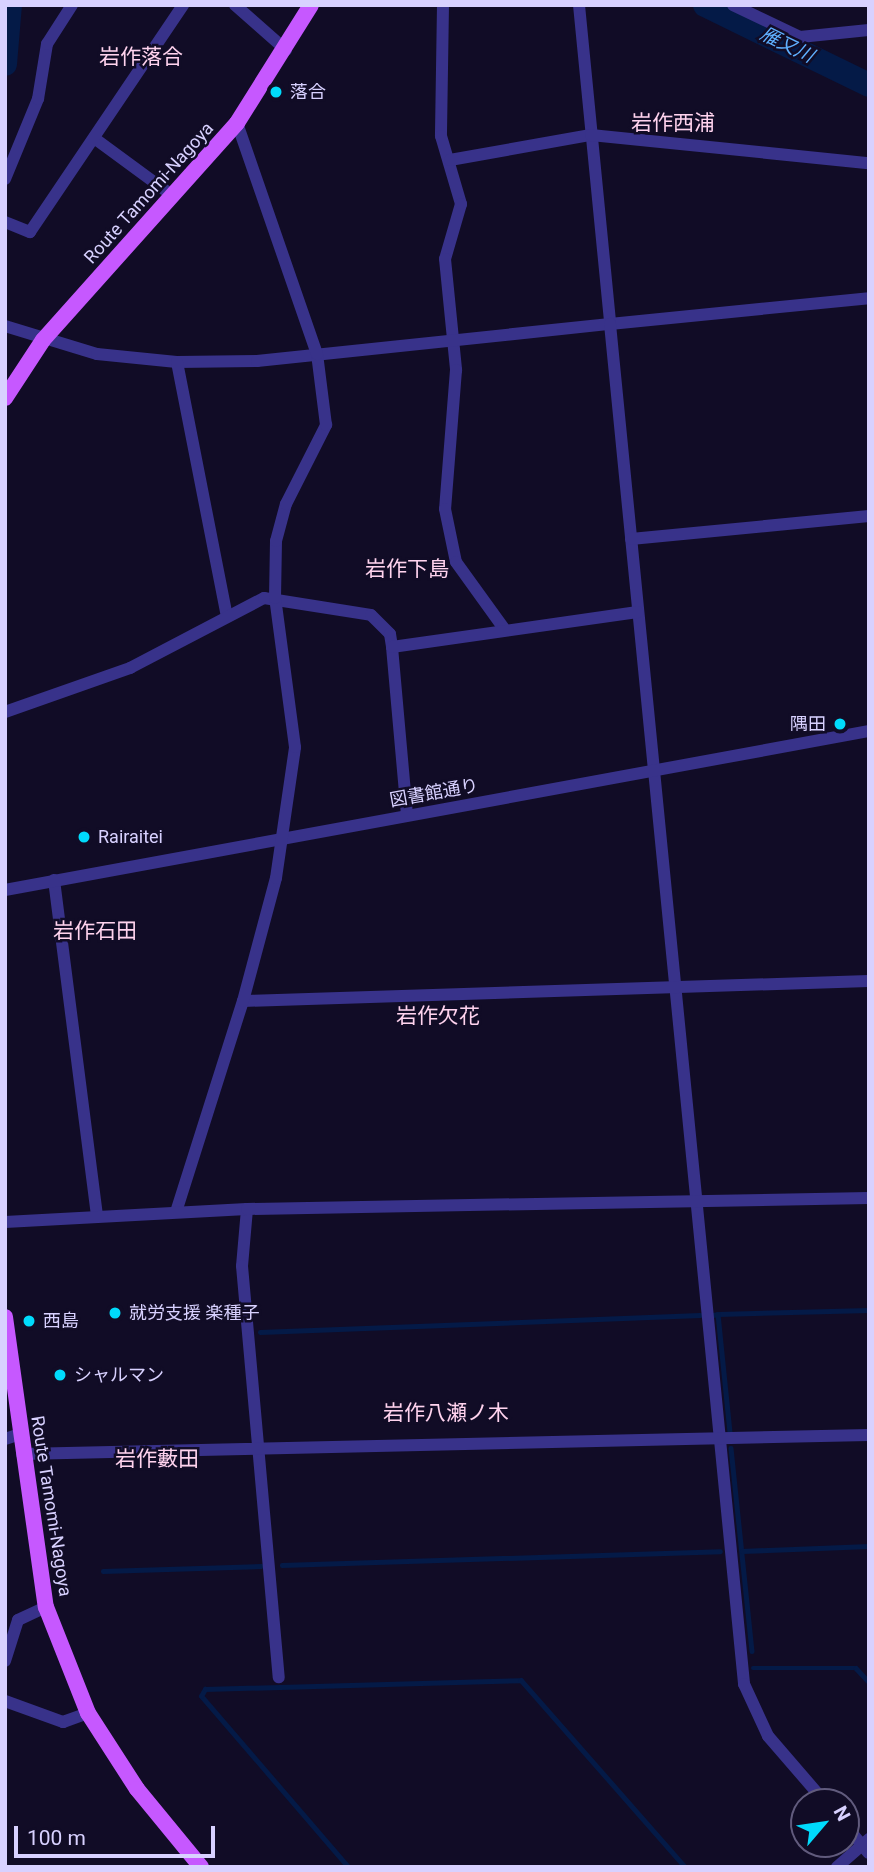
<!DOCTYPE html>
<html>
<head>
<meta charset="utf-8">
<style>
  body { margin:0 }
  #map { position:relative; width:874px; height:1872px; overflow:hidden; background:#110c26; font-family:Roboto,"Noto Sans JP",sans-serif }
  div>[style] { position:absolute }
  .stream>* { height:4.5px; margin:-2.25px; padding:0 2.25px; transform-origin:2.25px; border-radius:2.25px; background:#041a47 }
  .river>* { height:24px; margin:-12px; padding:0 12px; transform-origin:12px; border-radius:12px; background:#041a47 }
  .minor>* { height:12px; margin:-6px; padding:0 6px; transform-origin:6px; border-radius:6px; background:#38328a }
  .major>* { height:16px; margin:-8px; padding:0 8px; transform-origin:8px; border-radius:8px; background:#c658ff }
  .dots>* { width:19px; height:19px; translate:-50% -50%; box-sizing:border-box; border:4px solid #110c26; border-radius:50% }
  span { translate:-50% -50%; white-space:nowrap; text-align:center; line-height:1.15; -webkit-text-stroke:5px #110c26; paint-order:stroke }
  .poi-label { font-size:18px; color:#d8d1ff }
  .left { translate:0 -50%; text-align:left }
  .right { translate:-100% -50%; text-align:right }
  .street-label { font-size:18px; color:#d8d1ff }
  .water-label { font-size:19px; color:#5fb0ff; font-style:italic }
  .quarter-label { font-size:21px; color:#ffd3ee }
  .frame { position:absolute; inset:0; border:7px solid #d8d1ff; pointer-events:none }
  .north { position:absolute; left:790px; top:1788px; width:70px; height:70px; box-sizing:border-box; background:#110c26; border:2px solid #615b7d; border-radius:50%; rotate:61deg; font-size:19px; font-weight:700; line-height:28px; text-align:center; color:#d8d1ff }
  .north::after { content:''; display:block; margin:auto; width:24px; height:32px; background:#00dbfc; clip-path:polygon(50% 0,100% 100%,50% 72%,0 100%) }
  .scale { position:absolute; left:14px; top:1826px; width:201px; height:32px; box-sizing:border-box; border:4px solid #d8d1ff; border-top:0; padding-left:9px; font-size:21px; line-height:24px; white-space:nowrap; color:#d8d1ff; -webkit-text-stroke:5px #110c26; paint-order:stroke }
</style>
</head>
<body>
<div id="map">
  <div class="stream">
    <div style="left:718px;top:1314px;width:151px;rotate:-1.5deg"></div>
    <div style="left:713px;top:1315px;width:5px;rotate:-11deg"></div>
    <div style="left:718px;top:1314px;width:120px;rotate:84.2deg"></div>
    <div style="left:260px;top:1332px;width:440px;rotate:-2.2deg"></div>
    <div style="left:731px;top:1448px;width:204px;rotate:84.1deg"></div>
    <div style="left:742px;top:1551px;width:127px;rotate:-2.3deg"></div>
    <div style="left:282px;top:1565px;width:438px;rotate:-1.8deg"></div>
    <div style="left:103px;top:1571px;width:158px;rotate:-1.8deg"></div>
    <div style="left:753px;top:1668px;width:103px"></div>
    <div style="left:856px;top:1668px;width:19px;rotate:47deg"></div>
    <div style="left:348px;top:1867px;width:225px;rotate:-130.7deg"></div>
    <div style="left:201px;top:1696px;width:8px;rotate:-60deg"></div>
    <div style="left:205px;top:1689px;width:316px;rotate:-1.6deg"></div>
    <div style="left:521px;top:1680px;width:249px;rotate:48.7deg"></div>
  </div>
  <div class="river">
    <div style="left:705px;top:5px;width:182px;rotate:26deg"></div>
    <div style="left:5px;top:64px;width:59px;rotate:-85.2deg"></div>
  </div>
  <div class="minor">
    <div style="left:235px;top:5px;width:68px;rotate:41.4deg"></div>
    <div style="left:443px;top:5px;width:131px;rotate:90.9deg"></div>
    <div style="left:441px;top:136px;width:71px;rotate:73.6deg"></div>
    <div style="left:461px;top:204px;width:57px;rotate:106.2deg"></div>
    <div style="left:445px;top:259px;width:112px;rotate:84.3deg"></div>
    <div style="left:456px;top:370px;width:139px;rotate:94.5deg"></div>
    <div style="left:445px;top:509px;width:54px;rotate:78.3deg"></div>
    <div style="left:456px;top:562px;width:84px;rotate:54.2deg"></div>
    <div style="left:579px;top:5px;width:321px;rotate:84.4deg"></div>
    <div style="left:610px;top:324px;width:260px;rotate:-5.7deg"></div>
    <div style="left:733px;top:5px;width:74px;rotate:25.5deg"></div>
    <div style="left:800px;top:37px;width:69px;rotate:-5.8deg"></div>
    <div style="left:94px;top:138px;width:98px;rotate:36.3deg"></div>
    <div style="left:450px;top:160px;width:143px;rotate:-10.1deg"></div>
    <div style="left:591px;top:135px;width:279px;rotate:5.8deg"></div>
    <div style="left:5px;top:179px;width:87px;rotate:-67.6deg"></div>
    <div style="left:38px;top:99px;width:56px;rotate:-80.7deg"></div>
    <div style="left:47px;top:44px;width:46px;rotate:-57.3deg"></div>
    <div style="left:5px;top:222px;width:27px;rotate:22deg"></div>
    <div style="left:30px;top:232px;width:274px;rotate:-56deg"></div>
    <div style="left:5px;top:326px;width:96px;rotate:16.9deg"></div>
    <div style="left:97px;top:354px;width:80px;rotate:5.7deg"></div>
    <div style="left:177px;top:362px;width:80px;rotate:-0.7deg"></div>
    <div style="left:257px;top:361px;width:355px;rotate:-6deg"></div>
    <div style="left:610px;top:324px;width:1367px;rotate:84.37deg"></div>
    <div style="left:744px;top:1684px;width:57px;rotate:65.2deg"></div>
    <div style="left:768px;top:1736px;width:87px;rotate:49.2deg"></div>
    <div style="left:177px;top:362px;width:259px;rotate:78.9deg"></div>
    <div style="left:631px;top:539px;width:239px;rotate:-5.5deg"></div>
    <div style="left:392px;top:647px;width:169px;rotate:84.9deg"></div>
    <div style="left:5px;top:712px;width:133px;rotate:-19.4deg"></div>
    <div style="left:130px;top:668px;width:151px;rotate:-27.6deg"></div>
    <div style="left:264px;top:598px;width:108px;rotate:9deg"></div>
    <div style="left:371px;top:615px;width:27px;rotate:45deg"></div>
    <div style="left:390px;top:634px;width:13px;rotate:81deg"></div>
    <div style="left:392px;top:647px;width:248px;rotate:-8.1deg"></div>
    <div style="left:54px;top:880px;width:337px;rotate:82.7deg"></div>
    <div style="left:5px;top:890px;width:879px;rotate:-10.43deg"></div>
    <div style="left:243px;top:1001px;width:626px;rotate:-1.83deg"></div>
    <div style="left:247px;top:1209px;width:57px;rotate:95deg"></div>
    <div style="left:242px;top:1266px;width:413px;rotate:84.9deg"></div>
    <div style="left:176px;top:1212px;width:221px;rotate:-72.4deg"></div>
    <div style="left:243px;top:1001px;width:127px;rotate:-75deg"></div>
    <div style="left:276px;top:878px;width:132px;rotate:-81.7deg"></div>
    <div style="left:295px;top:747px;width:150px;rotate:-97.6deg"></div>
    <div style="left:275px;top:598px;width:57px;rotate:-89deg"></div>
    <div style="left:276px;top:541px;width:38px;rotate:-75deg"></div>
    <div style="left:286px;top:504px;width:89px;rotate:-63.1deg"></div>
    <div style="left:326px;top:425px;width:72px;rotate:-97.2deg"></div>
    <div style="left:317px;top:354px;width:244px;rotate:-109.1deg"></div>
    <div style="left:5px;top:1222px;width:242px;rotate:-3.1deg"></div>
    <div style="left:247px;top:1209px;width:622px;rotate:-1.01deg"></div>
    <div style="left:5px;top:1439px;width:16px;rotate:-18deg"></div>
    <div style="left:22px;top:1454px;width:847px;rotate:-1.29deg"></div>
    <div style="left:5px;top:1661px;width:43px;rotate:-72.4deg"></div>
    <div style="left:18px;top:1620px;width:31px;rotate:-25deg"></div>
    <div style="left:5px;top:1701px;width:62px;rotate:19.9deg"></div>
    <div style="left:63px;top:1722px;width:27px;rotate:-20deg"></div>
    <div style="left:846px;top:1826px;width:35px;rotate:50deg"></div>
    <div style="left:837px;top:1867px;width:43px;rotate:-41.2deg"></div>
  </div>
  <div class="major">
    <div style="left:5px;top:398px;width:69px;rotate:-56.8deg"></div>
    <div style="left:43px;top:340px;width:291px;rotate:-48.2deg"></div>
    <div style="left:237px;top:123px;width:139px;rotate:-57.9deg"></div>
    <div style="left:5px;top:1317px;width:293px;rotate:82deg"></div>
    <div style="left:46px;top:1607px;width:114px;rotate:68.4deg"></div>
    <div style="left:88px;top:1713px;width:90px;rotate:57.2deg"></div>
    <div style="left:137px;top:1789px;width:101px;rotate:50.6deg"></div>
  </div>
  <div class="dots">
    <div style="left:276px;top:92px;background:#00dbfc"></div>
    <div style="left:840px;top:724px;background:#00dbfc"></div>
    <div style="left:84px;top:837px;background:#00dbfc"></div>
    <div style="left:115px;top:1313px;background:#00dbfc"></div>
    <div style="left:29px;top:1321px;background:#00dbfc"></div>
    <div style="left:60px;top:1375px;background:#00dbfc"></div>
  </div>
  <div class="poi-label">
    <span class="left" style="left:290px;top:92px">落合</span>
    <span class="right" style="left:826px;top:724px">隅田</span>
    <span class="left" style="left:98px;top:837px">Rairaitei</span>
    <span class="left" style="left:129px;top:1313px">就労支援 楽種子</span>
    <span class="left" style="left:43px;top:1321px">西島</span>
    <span class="left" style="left:74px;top:1375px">シャルマン</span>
  </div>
  <div class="street-label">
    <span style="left:149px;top:193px;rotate:-48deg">Route Tamomi-Nagoya</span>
    <span style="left:434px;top:793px;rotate:-10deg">図書館通り</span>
    <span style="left:51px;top:1506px;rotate:81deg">Route Tamomi-Nagoya</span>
  </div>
  <div class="water-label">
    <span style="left:787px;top:45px;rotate:26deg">雁又川</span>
  </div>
  <div class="quarter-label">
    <span style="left:141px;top:57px">岩作落合</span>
    <span style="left:673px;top:123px">岩作西浦</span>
    <span style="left:407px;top:569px">岩作下島</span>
    <span style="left:95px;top:931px">岩作石田</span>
    <span style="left:438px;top:1016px">岩作欠花</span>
    <span style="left:446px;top:1413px">岩作八瀬ノ木</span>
    <span style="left:157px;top:1459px">岩作藪田</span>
  </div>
  <div class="frame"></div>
  <div class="north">N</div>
  <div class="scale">100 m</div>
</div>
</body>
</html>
